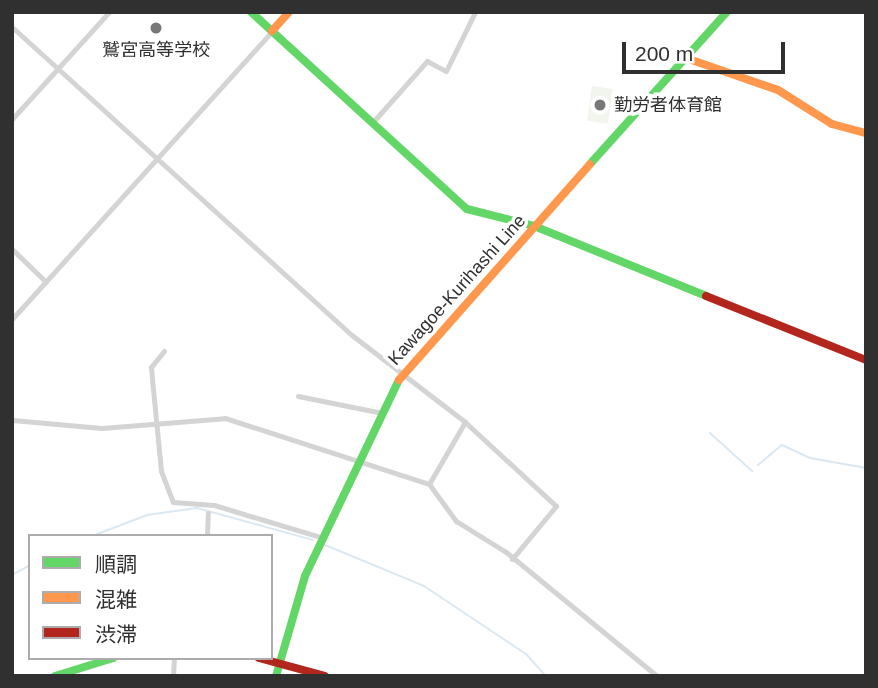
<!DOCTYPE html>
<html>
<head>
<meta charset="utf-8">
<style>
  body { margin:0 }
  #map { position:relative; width:878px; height:688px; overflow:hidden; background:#fff; font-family:Arial,"Noto Sans JP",sans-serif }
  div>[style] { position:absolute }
  .green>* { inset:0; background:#f1f5ed; transform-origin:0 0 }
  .stream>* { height:2px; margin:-1px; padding:0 1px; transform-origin:1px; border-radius:1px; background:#dbe8f1 }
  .street>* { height:5px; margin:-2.5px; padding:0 2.5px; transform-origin:2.5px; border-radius:2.5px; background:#d4d4d4 }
  .fast>* { height:8px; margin:-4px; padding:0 4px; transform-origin:4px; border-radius:4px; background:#63d668 }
  .slow>* { height:8px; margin:-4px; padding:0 4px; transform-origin:4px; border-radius:4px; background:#ff974d }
  .jam>* { height:8px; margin:-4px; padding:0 4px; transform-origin:4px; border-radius:4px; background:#b3261e }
  .dots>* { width:19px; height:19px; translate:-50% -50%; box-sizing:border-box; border:4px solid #fff; border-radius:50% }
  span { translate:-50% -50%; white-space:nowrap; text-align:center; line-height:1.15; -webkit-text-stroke:7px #fff; paint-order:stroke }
  .poi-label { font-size:18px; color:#303030 }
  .left { translate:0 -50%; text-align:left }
  .street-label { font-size:18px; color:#303030 }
  .frame { position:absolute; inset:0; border:14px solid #303030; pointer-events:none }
  .legend { position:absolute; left:28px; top:534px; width:245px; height:126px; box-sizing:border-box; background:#fff; border:2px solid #acacac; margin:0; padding:9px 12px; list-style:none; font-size:21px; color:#303030 }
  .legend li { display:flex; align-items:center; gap:14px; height:35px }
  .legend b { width:35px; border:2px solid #acacac }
  .scale { position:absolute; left:622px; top:42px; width:163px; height:32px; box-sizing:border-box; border:4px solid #303030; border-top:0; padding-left:9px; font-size:21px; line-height:24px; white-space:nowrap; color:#303030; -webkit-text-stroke:5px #fff; paint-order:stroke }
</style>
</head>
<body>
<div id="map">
  <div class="green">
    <div style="left:592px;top:86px;width:21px;height:35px;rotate:8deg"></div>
  </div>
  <div class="stream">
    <div style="left:710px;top:433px;width:57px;rotate:42.1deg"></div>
    <div style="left:758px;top:465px;width:31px;rotate:-40deg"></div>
    <div style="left:782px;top:445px;width:31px;rotate:25deg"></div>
    <div style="left:810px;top:458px;width:57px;rotate:10.1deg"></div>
    <div style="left:92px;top:536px;width:59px;rotate:-20.9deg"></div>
    <div style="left:147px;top:515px;width:50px;rotate:-8deg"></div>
    <div style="left:197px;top:508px;width:120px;rotate:15.4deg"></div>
    <div style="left:325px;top:545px;width:107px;rotate:22.5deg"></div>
    <div style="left:424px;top:586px;width:123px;rotate:33.7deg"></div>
    <div style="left:526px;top:654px;width:30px;rotate:48deg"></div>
    <div style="left:12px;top:575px;width:21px;rotate:-29deg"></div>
  </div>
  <div class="street">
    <div style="left:12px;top:27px;width:460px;rotate:42.2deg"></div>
    <div style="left:353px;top:336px;width:141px;rotate:37.5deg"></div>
    <div style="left:465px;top:422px;width:124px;rotate:42.7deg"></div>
    <div style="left:556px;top:506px;width:69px;rotate:129.7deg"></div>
    <div style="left:12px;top:119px;width:144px;rotate:-47.8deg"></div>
    <div style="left:372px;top:123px;width:83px;rotate:-48.4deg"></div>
    <div style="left:427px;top:61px;width:21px;rotate:28deg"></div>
    <div style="left:446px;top:71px;width:66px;rotate:-63.8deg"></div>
    <div style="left:12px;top:249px;width:47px;rotate:44.1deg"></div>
    <div style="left:12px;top:319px;width:388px;rotate:-47.9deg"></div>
    <div style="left:164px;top:351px;width:21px;rotate:129deg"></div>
    <div style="left:151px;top:367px;width:12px;rotate:85deg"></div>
    <div style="left:152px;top:379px;width:92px;rotate:84.4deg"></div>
    <div style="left:161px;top:471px;width:33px;rotate:69deg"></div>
    <div style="left:173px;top:502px;width:41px;rotate:4.2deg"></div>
    <div style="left:214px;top:505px;width:114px;rotate:16.8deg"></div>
    <div style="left:298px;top:396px;width:86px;rotate:11.4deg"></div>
    <div style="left:12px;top:420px;width:90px;rotate:5.1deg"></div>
    <div style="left:102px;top:428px;width:123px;rotate:-4.6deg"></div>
    <div style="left:225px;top:418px;width:214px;rotate:17.9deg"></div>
    <div style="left:429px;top:484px;width:46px;rotate:53.9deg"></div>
    <div style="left:456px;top:521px;width:59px;rotate:31.8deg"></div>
    <div style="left:506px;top:552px;width:195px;rotate:39.4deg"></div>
    <div style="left:429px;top:484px;width:72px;rotate:-59.9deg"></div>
    <div style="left:207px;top:536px;width:23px;rotate:-88deg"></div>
    <div style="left:173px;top:676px;width:18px;rotate:-87deg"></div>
  </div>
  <div class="fast">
    <div style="left:251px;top:12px;width:292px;rotate:42.4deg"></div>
    <div style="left:467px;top:209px;width:69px;rotate:14.2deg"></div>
    <div style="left:534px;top:226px;width:186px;rotate:22.1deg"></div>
    <div style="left:590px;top:164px;width:205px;rotate:-48deg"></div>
    <div style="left:55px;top:676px;width:61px;rotate:-17.2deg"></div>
    <div style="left:276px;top:676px;width:104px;rotate:-73.8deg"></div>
    <div style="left:305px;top:576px;width:217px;rotate:-64.4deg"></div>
  </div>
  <div class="slow">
    <div style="left:272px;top:31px;width:25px;rotate:-48deg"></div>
    <div style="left:686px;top:58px;width:97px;rotate:19.2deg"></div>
    <div style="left:778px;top:90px;width:64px;rotate:32.2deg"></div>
    <div style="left:832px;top:124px;width:35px;rotate:15deg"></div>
    <div style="left:399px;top:380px;width:288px;rotate:-48.5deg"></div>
  </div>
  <div class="jam">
    <div style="left:706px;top:296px;width:172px;rotate:21.8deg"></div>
    <div style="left:259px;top:658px;width:68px;rotate:15.3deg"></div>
  </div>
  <div class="dots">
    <div style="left:156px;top:28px;background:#787878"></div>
    <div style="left:600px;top:105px;background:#787878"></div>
  </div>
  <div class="poi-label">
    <span style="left:156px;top:50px">鷲宮高等学校</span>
    <span class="left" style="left:614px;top:105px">勤労者体育館</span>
  </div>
  <div class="street-label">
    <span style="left:457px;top:290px;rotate:-48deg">Kawagoe-Kurihashi Line</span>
  </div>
  <div class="frame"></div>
  <ul class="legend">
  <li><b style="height:9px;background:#63d668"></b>順調</li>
  <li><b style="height:9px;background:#ff974d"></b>混雑</li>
  <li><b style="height:9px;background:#b3261e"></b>渋滞</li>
  </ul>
  <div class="scale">200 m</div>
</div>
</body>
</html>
